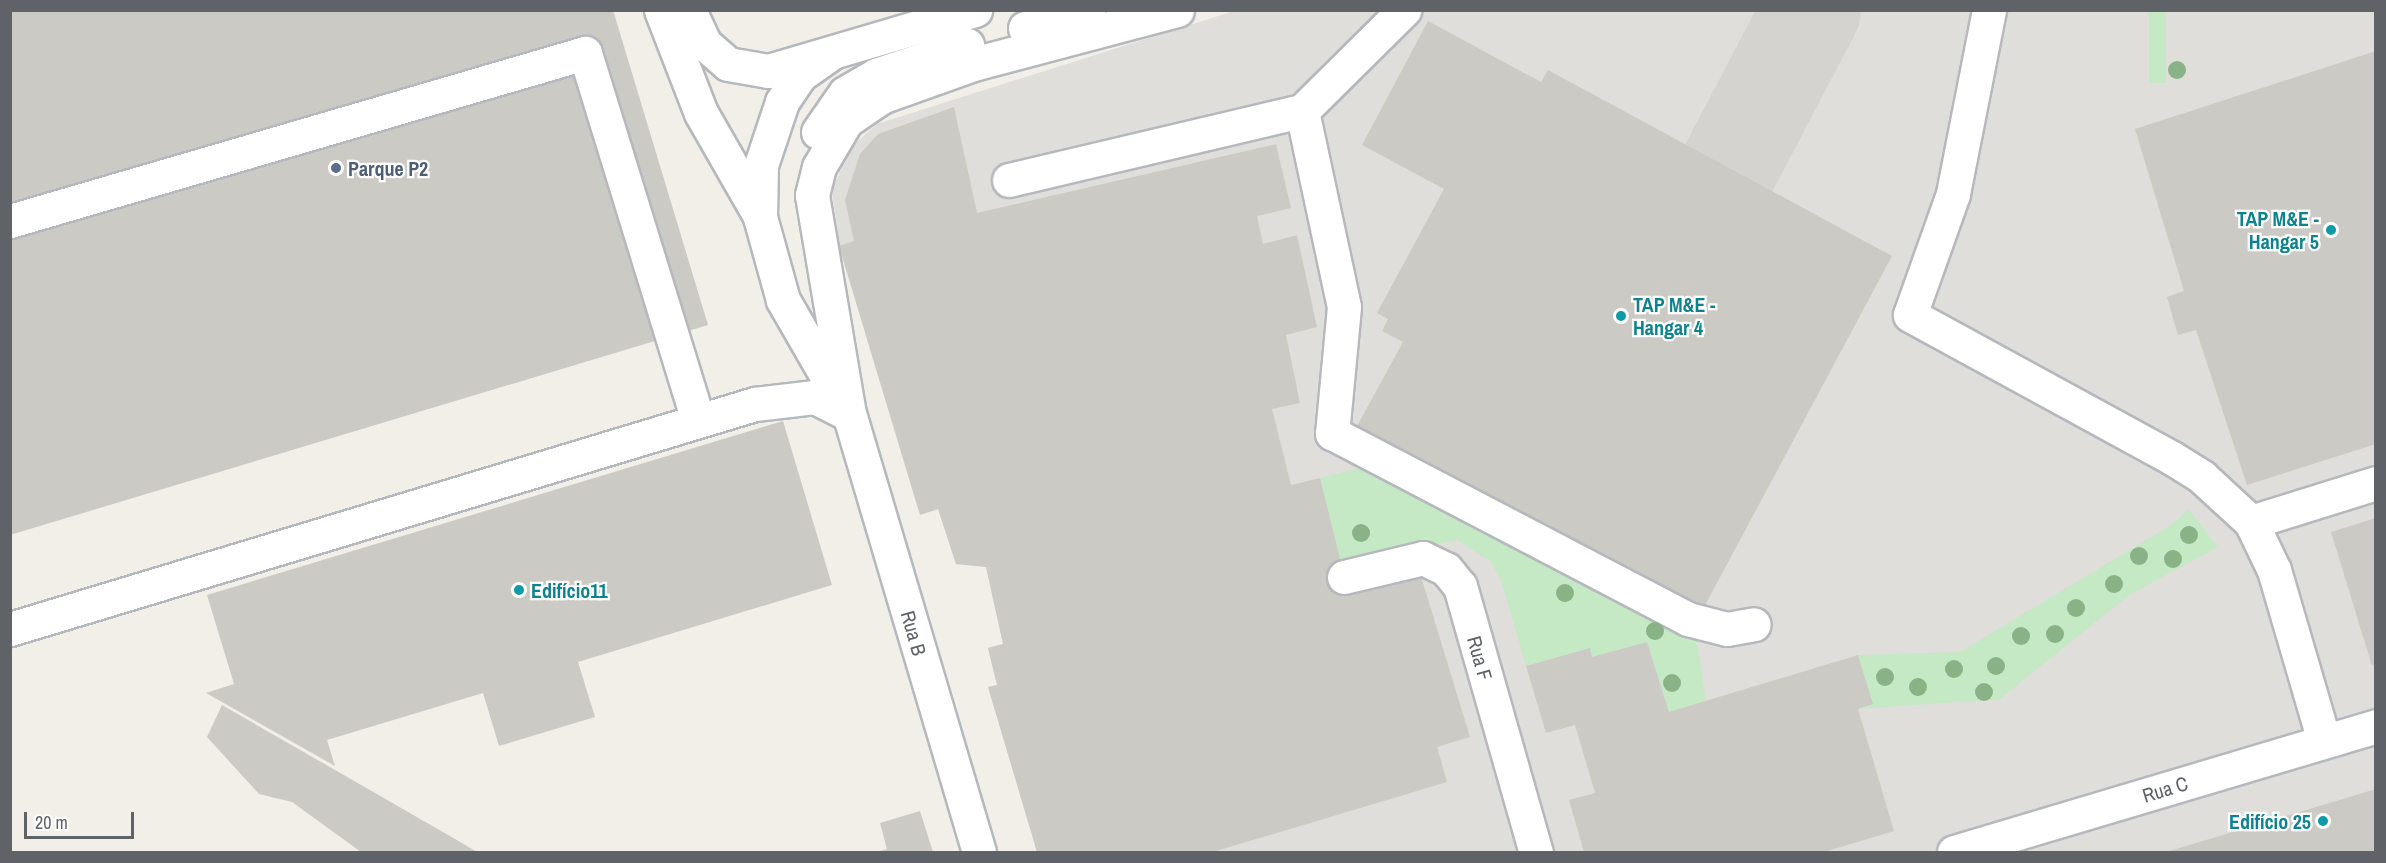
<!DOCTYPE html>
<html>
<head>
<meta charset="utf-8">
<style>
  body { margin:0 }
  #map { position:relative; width:2386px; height:863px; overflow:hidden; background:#f1efe8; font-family:"Archivo Narrow",sans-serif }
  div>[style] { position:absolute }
  .industrial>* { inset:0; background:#e0deda }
  .green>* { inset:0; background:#c5e8c5; transform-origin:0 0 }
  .taxiway>* { height:99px; margin:-49.5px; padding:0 49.5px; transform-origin:49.5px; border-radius:49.5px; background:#d4d3d0 }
  .building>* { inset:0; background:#cccac5 }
  .roads { filter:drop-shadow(2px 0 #b5b8bc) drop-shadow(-2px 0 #b5b8bc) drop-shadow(0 2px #b5b8bc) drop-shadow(0 -2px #b5b8bc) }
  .minor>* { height:33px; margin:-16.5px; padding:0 16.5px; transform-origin:16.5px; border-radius:16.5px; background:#fff }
  .trees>* { width:18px; height:18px; margin:-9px; border-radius:50%; background:#89b387 }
  .dots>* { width:16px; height:16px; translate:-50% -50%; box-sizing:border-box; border:3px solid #fff; border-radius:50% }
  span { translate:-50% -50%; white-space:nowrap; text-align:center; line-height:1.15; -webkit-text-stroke:4.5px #fff; paint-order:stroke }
  .service-label { font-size:20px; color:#4e5e75; font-weight:700 }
  .left { translate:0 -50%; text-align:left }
  .culture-label { font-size:20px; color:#0d838f; font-weight:700 }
  .right { translate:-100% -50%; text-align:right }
  .street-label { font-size:20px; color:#5f6368 }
  .frame { position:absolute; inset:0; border:12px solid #5f6368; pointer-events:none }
  .scale { position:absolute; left:24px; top:812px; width:110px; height:27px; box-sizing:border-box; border:3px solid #5f6368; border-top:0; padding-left:8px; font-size:18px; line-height:21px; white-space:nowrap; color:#5f6368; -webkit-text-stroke:4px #fff; paint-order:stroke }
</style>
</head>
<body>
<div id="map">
  <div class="industrial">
    <div style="clip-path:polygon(1234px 11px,2375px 11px,2375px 852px,1037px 852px,988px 687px,997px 685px,988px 648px,1003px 644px,986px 567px,956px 564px,938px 509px,920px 515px,839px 246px,832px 190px,852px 146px,877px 124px)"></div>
  </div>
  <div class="green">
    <div style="left:2149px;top:11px;width:17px;height:72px"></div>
    <div style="clip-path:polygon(1388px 461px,1696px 636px,1706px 701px,1669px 712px,1647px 642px,1592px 657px,1589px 648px,1526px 666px,1502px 583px,1490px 561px,1457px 540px,1341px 565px,1320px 478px)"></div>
    <div style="clip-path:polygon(2189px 509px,2218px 547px,2129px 595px,2000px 699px,1858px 709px,1872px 704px,1858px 655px,1960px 652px,2171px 525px)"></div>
  </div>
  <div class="taxiway">
    <div style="left:1728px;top:168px;width:178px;rotate:-62.3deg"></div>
  </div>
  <div class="building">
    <div style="clip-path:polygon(10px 10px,613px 10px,708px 325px,10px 535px)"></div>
    <div style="clip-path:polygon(1428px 21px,1541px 82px,1548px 70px,1892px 256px,1702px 611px,1357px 426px,1403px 342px,1382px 331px,1388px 319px,1377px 313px,1444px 189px,1362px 145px)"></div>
    <div style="clip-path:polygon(2376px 51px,2376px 444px,2247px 485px,2196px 330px,2178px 335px,2167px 297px,2184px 291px,2135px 129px)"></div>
    <div style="clip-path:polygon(954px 107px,977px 213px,1276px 144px,1291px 208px,1257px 216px,1263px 244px,1297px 235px,1317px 327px,1286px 335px,1300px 403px,1272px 409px,1291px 485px,1320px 478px,1349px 595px,1420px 573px,1470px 737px,1437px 747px,1447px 782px,1213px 852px,1037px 852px,988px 687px,997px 685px,988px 648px,1003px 644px,986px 567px,956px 564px,938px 509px,920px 515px,839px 246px,854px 241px,845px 200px,860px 154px,878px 134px)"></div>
    <div style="clip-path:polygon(783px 421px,832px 585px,578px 662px,595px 717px,499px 746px,483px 693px,327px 740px,335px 766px,206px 693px,234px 684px,207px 595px)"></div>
    <div style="clip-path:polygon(2376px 518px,2376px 664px,2372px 666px,2331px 532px)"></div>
    <div style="clip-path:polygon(1647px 642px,1669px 712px,1858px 655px,1873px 704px,1858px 709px,1894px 831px,1824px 852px,1584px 852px,1569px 800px,1595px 793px,1575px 725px,1546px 733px,1526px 666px,1590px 648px,1592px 657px)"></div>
    <div style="clip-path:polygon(222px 705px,455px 839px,477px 852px,361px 852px,292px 802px,259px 794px,207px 737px)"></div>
    <div style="clip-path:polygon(2376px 789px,2376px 852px,2166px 852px)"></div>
    <div style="clip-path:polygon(920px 811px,933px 852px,877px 852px,887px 849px,880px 823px)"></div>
  </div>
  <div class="roads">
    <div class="minor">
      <div style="left:661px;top:10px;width:110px;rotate:68.8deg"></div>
      <div style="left:701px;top:113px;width:119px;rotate:60.2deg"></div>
      <div style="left:689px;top:10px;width:38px;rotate:65deg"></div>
      <div style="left:705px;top:44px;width:30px;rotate:41deg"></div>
      <div style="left:728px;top:64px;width:41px;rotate:9.9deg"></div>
      <div style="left:768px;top:71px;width:216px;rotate:-16.4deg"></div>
      <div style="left:1989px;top:10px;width:187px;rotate:101.1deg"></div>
      <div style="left:1953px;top:194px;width:128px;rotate:109.6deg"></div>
      <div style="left:1910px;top:315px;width:298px;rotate:28.6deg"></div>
      <div style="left:2172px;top:458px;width:36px;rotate:32deg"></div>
      <div style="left:2202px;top:477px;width:67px;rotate:42.6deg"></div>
      <div style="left:2251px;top:522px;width:53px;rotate:64.4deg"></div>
      <div style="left:2274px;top:570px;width:178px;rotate:73.7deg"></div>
      <div style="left:1025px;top:28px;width:66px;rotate:-15.9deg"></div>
      <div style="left:830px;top:54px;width:37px;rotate:145deg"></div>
      <div style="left:800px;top:75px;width:32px;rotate:124deg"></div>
      <div style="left:782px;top:102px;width:66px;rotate:108.4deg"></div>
      <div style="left:761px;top:165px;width:52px;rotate:91.1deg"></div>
      <div style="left:760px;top:217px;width:86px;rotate:74.5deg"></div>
      <div style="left:783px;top:300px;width:114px;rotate:60.1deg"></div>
      <div style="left:1302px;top:111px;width:144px;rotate:-44.7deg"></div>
      <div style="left:818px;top:132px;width:47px;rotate:-55.3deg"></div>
      <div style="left:845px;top:93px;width:36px;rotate:-30deg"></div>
      <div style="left:876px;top:75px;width:96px;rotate:-18.2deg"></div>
      <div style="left:1009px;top:180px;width:301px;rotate:-13.3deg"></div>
      <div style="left:1302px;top:111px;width:200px;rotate:77.9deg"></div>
      <div style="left:1344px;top:307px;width:127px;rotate:95.4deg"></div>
      <div style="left:1332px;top:433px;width:402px;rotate:27.6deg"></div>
      <div style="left:1688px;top:619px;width:40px;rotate:14.4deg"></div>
      <div style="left:1727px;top:629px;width:27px;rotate:-10deg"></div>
      <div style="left:10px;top:221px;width:599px;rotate:-16.29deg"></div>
      <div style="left:585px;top:53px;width:384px;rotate:72.9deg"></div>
      <div style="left:2251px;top:522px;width:131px;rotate:-17.3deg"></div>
      <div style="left:1344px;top:577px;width:81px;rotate:-13.5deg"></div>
      <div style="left:1423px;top:558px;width:25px;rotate:26deg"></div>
      <div style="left:1446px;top:569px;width:22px;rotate:51deg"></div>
      <div style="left:1460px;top:586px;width:277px;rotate:74.1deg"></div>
      <div style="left:10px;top:629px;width:778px;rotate:-16.81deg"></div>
      <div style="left:755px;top:404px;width:60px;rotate:-6.7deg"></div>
      <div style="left:815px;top:397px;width:38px;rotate:27deg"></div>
      <div style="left:979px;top:852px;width:457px;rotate:-106.5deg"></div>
      <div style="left:849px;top:414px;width:222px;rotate:-99.6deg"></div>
      <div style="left:812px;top:195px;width:29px;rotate:-76deg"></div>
      <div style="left:819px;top:167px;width:53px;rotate:-59.6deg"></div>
      <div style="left:846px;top:121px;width:42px;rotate:-34.4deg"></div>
      <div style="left:881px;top:97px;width:98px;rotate:-19.7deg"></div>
      <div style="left:973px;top:64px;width:211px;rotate:-14.8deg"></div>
      <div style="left:1954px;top:852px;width:440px;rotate:-16.6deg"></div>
    </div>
  </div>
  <div class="trees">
    <div style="left:2177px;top:70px"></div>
    <div style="left:1361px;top:533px"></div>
    <div style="left:2189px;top:535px"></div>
    <div style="left:2139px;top:556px"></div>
    <div style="left:2173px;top:559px"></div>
    <div style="left:2114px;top:584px"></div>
    <div style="left:1565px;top:593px"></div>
    <div style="left:2076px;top:608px"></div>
    <div style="left:1655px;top:631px"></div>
    <div style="left:2055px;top:634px"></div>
    <div style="left:2021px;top:636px"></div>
    <div style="left:1996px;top:666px"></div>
    <div style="left:1954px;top:669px"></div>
    <div style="left:1885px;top:677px"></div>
    <div style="left:1672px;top:683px"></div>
    <div style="left:1918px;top:687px"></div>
    <div style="left:1984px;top:692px"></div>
  </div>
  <div class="dots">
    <div style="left:336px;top:168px;background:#5c6f8a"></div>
    <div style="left:2331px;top:230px;background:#0f9aa8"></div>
    <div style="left:1621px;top:316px;background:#0f9aa8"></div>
    <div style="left:519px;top:590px;background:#0f9aa8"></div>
    <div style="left:2323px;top:821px;background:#0f9aa8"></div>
  </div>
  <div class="service-label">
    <span class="left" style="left:348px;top:168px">Parque P2</span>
  </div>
  <div class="culture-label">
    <span class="right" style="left:2319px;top:230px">TAP M&amp;E -<br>Hangar 5</span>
    <span class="left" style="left:1633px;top:316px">TAP M&amp;E -<br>Hangar 4</span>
    <span class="left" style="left:531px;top:590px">Edifício11</span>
    <span class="right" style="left:2311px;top:821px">Edifício 25</span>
  </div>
  <div class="street-label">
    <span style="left:914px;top:633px;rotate:74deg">Rua B</span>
    <span style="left:1480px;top:658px;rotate:74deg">Rua F</span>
    <span style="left:2165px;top:789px;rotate:-17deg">Rua C</span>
  </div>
  <div class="frame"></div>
  <div class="scale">20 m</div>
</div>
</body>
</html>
